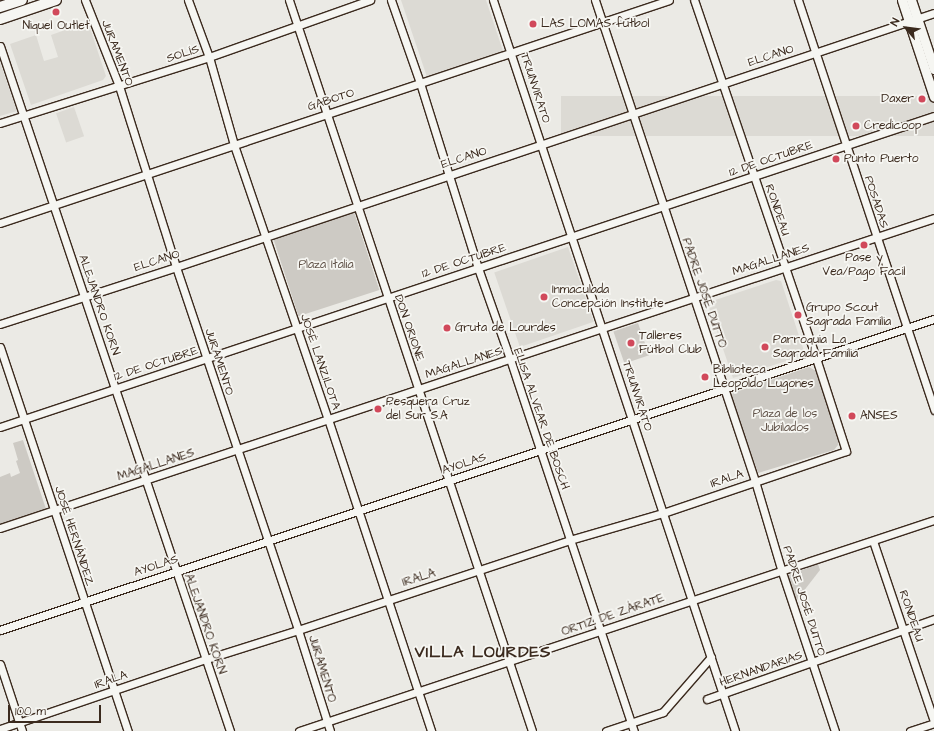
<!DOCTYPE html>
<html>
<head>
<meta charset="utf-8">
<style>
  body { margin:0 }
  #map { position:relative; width:934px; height:731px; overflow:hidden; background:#ebeae5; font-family:"Architects Daughter",sans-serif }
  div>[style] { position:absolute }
  .built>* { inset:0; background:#dcdad4; transform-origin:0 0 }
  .green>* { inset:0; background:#cdcac4; transform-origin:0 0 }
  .roads { filter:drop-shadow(1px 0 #3b2a1e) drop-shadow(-1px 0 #3b2a1e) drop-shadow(0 1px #3b2a1e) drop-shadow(0 -1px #3b2a1e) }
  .minor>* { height:7px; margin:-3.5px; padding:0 3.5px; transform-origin:3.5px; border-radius:3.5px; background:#f6f6f2 }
  .secondary>* { height:9px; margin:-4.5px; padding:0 4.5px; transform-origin:4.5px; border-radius:4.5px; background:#f6f6f2 }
  .primary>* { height:10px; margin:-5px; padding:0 5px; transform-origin:5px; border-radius:5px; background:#f6f6f2 }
  .dots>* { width:11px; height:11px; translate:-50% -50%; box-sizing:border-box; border:2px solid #f6f6f2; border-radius:50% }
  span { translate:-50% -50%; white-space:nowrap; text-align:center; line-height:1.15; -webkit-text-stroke:3.5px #f6f6f2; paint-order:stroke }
  .poi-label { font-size:12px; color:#3b2a1e }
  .left { translate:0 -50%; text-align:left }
  .right { translate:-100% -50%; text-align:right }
  .street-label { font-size:12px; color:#3b2a1e }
  .park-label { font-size:12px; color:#605248 }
  .district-label { font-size:16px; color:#3b2a1e; font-weight:700; letter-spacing:1px }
  .north { position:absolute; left:886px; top:8px; width:40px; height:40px; -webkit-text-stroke:3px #f6f6f2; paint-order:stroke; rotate:298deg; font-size:11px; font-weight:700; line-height:16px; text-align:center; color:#3b2a1e }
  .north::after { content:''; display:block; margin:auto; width:14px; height:18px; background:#3b2a1e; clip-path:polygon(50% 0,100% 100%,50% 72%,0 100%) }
  .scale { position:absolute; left:8px; top:705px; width:93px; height:18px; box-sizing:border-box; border:2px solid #3b2a1e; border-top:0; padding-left:5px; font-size:12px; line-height:14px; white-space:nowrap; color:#3b2a1e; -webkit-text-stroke:3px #f6f6f2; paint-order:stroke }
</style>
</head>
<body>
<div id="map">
  <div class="built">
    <div style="clip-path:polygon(401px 0,486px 0,503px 51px,427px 77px)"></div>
    <div style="clip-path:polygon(88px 22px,106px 76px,103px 80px,31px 105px,10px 44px,36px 35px,44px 61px,58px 57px,51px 35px)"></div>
    <div style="clip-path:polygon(0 62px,17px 111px,0 116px)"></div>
    <div style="left:934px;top:96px;width:40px;height:373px;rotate:90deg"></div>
    <div style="left:74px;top:107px;width:31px;height:19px;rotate:71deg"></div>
    <div style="left:568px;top:247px;width:79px;height:78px;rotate:71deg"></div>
    <div style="clip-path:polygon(776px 280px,781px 281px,804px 351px,802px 356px,733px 378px,708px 305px,709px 302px)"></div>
  </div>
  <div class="green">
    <div style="left:354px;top:212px;width:82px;height:85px;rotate:72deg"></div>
    <div style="left:638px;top:323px;width:34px;height:26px;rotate:71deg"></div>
    <div style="clip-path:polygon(809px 367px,816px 371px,838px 440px,838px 445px,834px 450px,758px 473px,731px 398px,733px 393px)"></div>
    <div style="clip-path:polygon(23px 440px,46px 509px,0 525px,0 477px,10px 473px,11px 477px,20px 473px,16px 461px,18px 460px,13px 443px)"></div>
    <div style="clip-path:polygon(818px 564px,820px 570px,796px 601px,788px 578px,789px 575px)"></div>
  </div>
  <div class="roads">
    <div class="minor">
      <div style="left:85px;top:0;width:92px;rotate:68.4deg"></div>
      <div style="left:119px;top:86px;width:190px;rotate:72.5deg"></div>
      <div style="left:176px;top:267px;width:383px;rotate:71.4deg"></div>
      <div style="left:298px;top:630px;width:106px;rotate:72.4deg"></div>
      <div style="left:188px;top:0;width:61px;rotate:69.8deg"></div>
      <div style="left:209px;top:57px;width:91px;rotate:74.1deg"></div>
      <div style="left:234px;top:145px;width:290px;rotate:71.1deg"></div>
      <div style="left:328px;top:419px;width:329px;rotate:71.7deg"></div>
      <div style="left:289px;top:0;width:770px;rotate:71.61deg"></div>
      <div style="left:391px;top:0;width:88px;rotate:70.7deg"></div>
      <div style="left:420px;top:83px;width:194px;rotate:72.6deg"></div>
      <div style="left:478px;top:268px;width:96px;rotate:70.6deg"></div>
      <div style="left:510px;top:359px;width:392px;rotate:71.6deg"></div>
      <div style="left:493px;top:0;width:770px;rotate:71.68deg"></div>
      <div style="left:595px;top:0;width:507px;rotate:71.6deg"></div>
      <div style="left:755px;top:481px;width:95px;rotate:73.5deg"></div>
      <div style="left:782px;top:572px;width:168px;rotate:71.6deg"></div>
      <div style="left:798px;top:0;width:432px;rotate:71.6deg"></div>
      <div style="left:0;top:46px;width:723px;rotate:71.44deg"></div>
      <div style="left:0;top:123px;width:219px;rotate:-17.5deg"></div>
      <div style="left:209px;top:57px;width:171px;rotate:-19.5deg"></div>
      <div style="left:0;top:223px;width:705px;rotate:-18.43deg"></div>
      <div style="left:0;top:324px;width:185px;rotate:-17.9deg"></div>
      <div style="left:176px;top:267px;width:799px;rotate:-18.53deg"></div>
      <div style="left:0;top:347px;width:405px;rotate:71.6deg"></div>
      <div style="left:0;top:427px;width:984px;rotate:-18.42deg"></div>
      <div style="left:0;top:528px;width:984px;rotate:-18.36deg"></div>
      <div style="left:873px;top:541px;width:190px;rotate:71.3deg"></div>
      <div style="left:0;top:630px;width:984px;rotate:-18.42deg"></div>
      <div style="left:0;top:664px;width:71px;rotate:71.8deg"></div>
      <div style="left:707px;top:699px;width:241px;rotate:-19.4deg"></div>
      <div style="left:0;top:729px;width:218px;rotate:-18.8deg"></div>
      <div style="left:206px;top:659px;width:96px;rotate:-17.5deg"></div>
      <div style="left:298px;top:630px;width:287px;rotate:-18.3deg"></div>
      <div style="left:570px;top:540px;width:97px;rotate:-16.2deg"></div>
      <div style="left:663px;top:513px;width:193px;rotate:-18.7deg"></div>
      <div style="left:846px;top:451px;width:98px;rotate:-107.9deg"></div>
      <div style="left:816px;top:358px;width:378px;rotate:-108.8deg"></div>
      <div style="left:299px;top:731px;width:669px;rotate:-18.38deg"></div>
      <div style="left:606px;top:731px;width:60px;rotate:-18.4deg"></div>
      <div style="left:663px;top:712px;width:73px;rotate:-48.9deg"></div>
      <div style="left:910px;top:731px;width:25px;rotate:-18deg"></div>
    </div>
    <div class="secondary">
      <div style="left:902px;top:0;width:102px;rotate:71.7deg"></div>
      <div style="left:911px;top:0;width:73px;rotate:71.6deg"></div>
    </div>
    <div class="primary">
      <div style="left:0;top:7px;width:23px;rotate:-18deg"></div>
      <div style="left:0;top:19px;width:59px;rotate:-18.7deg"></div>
    </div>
  </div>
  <div class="dots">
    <div style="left:56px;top:12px;background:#d1495b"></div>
    <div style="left:533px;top:24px;background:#d1495b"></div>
    <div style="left:922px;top:99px;background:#d1495b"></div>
    <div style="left:856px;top:126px;background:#d1495b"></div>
    <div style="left:836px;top:159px;background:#d1495b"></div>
    <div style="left:864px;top:245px;background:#d1495b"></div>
    <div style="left:544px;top:297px;background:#d1495b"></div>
    <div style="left:798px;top:315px;background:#d1495b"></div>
    <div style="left:447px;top:328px;background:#d1495b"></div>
    <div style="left:631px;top:343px;background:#d1495b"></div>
    <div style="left:765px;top:347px;background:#d1495b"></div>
    <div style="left:705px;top:377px;background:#d1495b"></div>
    <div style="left:378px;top:409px;background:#d1495b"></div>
    <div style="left:852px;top:416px;background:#d1495b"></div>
  </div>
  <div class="poi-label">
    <span class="left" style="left:541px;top:24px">LAS LOMAS futbol</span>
    <span style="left:56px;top:26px">Niquel Outlet</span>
    <span class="right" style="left:914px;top:99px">Daxer</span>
    <span class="left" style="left:864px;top:126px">Credicoop</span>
    <span class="left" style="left:844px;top:159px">Punto Puerto</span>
    <span style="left:864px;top:265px">Pase y<br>Vea/Pago Facil</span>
    <span class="left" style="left:552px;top:297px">Inmaculada<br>Concepción Institute</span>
    <span class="left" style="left:806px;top:315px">Grupo Scout<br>Sagrada Familia</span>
    <span class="left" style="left:455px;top:328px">Gruta de Lourdes</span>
    <span class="left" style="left:639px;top:343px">Talleres<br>Fútbol Club</span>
    <span class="left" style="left:773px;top:347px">Parroquia La<br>Sagrada Familia</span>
    <span class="left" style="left:713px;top:377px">Biblioteca<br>Leopoldo Lugones</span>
    <span class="left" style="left:386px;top:409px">Pesquera Cruz<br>del Sur S.A</span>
    <span class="left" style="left:860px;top:416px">ANSES</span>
  </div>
  <div class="street-label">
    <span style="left:117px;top:53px;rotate:69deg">JURAMENTO</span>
    <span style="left:183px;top:54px;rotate:-18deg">SOLÍS</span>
    <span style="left:771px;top:56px;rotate:-18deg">ELCANO</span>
    <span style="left:535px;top:88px;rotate:72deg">TRIUNVIRATO</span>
    <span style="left:331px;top:100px;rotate:-18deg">GABOTO</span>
    <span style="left:464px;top:158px;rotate:-18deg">ELCANO</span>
    <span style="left:771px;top:159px;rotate:-19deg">12 DE OCTUBRE</span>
    <span style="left:876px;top:202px;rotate:72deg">POSADAS</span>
    <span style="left:777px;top:210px;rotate:71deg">RONDEAU</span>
    <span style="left:771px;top:260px;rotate:-18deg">MAGALLANES</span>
    <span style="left:157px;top:261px;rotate:-18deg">ELCANO</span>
    <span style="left:464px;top:261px;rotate:-18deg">12 DE OCTUBRE</span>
    <span style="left:704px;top:293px;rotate:71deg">PADRE JOSÉ DUTTO</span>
    <span style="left:99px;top:305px;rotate:71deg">ALEJANDRO KORN</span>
    <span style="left:409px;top:328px;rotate:71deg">DON ORIONE</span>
    <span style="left:219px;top:362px;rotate:72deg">JURAMENTO</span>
    <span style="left:320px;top:362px;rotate:71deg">JOSÉ LANZILOTA</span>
    <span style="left:464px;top:363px;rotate:-18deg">MAGALLANES</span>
    <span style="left:156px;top:364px;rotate:-18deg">12 DE OCTUBRE</span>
    <span style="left:637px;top:396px;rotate:72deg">TRIUNVIRATO</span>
    <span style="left:541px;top:419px;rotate:71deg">ELISA ALVEAR DE BOSCH</span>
    <span style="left:464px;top:464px;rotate:-18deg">AYOLAS</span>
    <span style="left:156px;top:465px;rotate:-18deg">MAGALLANES</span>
    <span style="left:727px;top:479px;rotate:-19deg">IRALA</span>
    <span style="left:74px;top:536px;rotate:72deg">JOSÉ HERNÁNDEZ</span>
    <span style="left:156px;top:566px;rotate:-18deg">AYOLAS</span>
    <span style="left:419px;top:578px;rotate:-18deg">IRALA</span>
    <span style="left:804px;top:601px;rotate:72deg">PADRE JOSÉ DUTTO</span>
    <span style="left:613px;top:615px;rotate:-19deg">ORTIZ DE ZÁRATE</span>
    <span style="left:911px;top:616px;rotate:71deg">RONDEAU</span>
    <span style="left:205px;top:624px;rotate:71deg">ALEJANDRO KORN</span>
    <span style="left:322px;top:669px;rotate:73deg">JURAMENTO</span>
    <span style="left:761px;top:669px;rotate:-19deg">HERNANDARIAS</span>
    <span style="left:111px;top:680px;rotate:-19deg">IRALA</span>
  </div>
  <div class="park-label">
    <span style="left:326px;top:265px">Plaza Italia</span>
    <span style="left:785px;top:421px">Plaza de los<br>Jubilados</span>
  </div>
  <div class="district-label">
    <span style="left:483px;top:652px">VILLA LOURDES</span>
  </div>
  <div class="north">N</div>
  <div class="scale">100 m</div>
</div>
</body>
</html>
